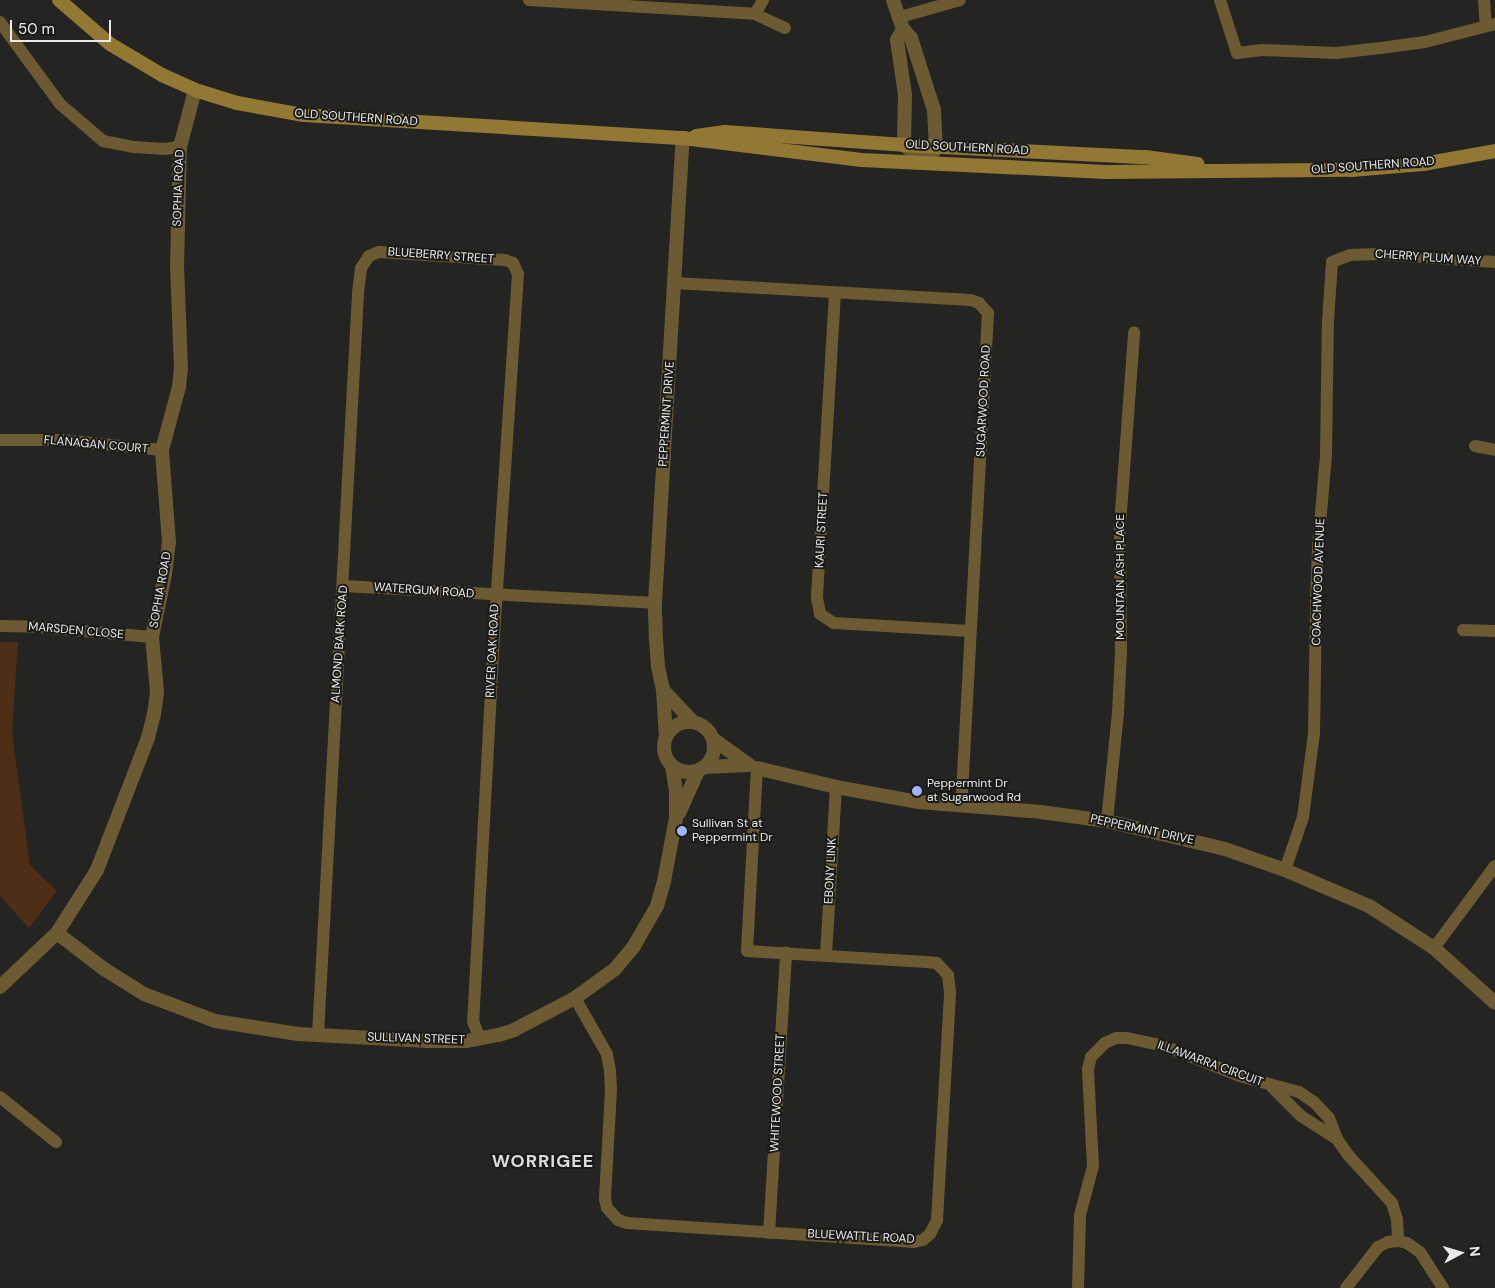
<!DOCTYPE html>
<html>
<head>
<meta charset="utf-8">
<style>
  body { margin:0 }
  #map { position:relative; width:1495px; height:1288px; overflow:hidden; background:#242422; font-family:"DM Sans",sans-serif }
  div>[style] { position:absolute }
  .green>* { inset:0; background:#4e2e15 }
  .minor>* { height:12px; margin:-6px; padding:0 6px; transform-origin:6px; border-radius:6px; background:#6b5a32 }
  .tertiary>* { height:14px; margin:-7px; padding:0 7px; transform-origin:7px; border-radius:7px; background:#6b5a32 }
  .tertiary>.ring { margin:-7px; padding:0; box-sizing:content-box; background:none; border:14px solid #6b5a32; border-radius:50% }
  .secondary>* { height:14px; margin:-7px; padding:0 7px; transform-origin:7px; border-radius:7px; background:#937834 }
  .dots>* { width:14px; height:14px; translate:-50% -50%; box-sizing:border-box; border:2px solid #1a1b19; border-radius:50% }
  span { translate:-50% -50%; white-space:nowrap; text-align:center; line-height:1.15; -webkit-text-stroke:4px #1a1b19; paint-order:stroke }
  .street-label { font-size:12px; color:#eaeae9 }
  .poi-label { font-size:12px; color:#eaeae9 }
  .left { translate:0 -50%; text-align:left }
  .district-label { font-size:18px; color:#dbdcd9; font-weight:700; letter-spacing:1px }
  .north { position:absolute; left:1435px; top:1228px; width:50px; height:50px; -webkit-text-stroke:4px #1a1b19; paint-order:stroke; rotate:84deg; font-size:14px; font-weight:700; line-height:20px; text-align:center; color:#eaeae9 }
  .north::after { content:''; display:block; margin:auto; width:18px; height:22px; background:#eaeae9; clip-path:polygon(50% 0,100% 100%,50% 72%,0 100%) }
  .scale { position:absolute; left:10px; top:20px; width:101px; height:22px; box-sizing:border-box; border:2px solid #eaeae9; border-top:0; padding-left:6px; font-size:15px; line-height:18px; white-space:nowrap; color:#eaeae9; -webkit-text-stroke:4px #1a1b19; paint-order:stroke }
</style>
</head>
<body>
<div id="map">
  <div class="green">
    <div style="clip-path:polygon(0 642px,18px 642px,12px 733px,30px 865px,57px 891px,29px 928px,0 896px)"></div>
  </div>
  <div class="minor">
    <div style="left:529px;top:0;width:226px;rotate:3.5deg"></div>
    <div style="left:755px;top:14px;width:33px;rotate:25deg"></div>
    <div style="left:1220px;top:0;width:56px;rotate:72.2deg"></div>
    <div style="left:1237px;top:53px;width:25px;rotate:-7deg"></div>
    <div style="left:1262px;top:50px;width:74px;rotate:2.3deg"></div>
    <div style="left:1336px;top:53px;width:45px;rotate:-6.3deg"></div>
    <div style="left:1381px;top:48px;width:44px;rotate:-7.8deg"></div>
    <div style="left:1425px;top:42px;width:72px;rotate:-14.4deg"></div>
    <div style="left:1484px;top:0;width:26px;rotate:86deg"></div>
    <div style="left:755px;top:14px;width:16px;rotate:-60deg"></div>
    <div style="left:900px;top:17px;width:62px;rotate:-15.8deg"></div>
    <div style="left:0;top:22px;width:102px;rotate:53.8deg"></div>
    <div style="left:60px;top:104px;width:57px;rotate:40.7deg"></div>
    <div style="left:103px;top:141px;width:33px;rotate:11deg"></div>
    <div style="left:135px;top:147px;width:30px;rotate:4deg"></div>
    <div style="left:165px;top:149px;width:15px;rotate:-8deg"></div>
    <div style="left:675px;top:283px;width:296px;rotate:3.3deg"></div>
    <div style="left:971px;top:300px;width:9px;rotate:21deg"></div>
    <div style="left:979px;top:303px;width:13px;rotate:48deg"></div>
    <div style="left:988px;top:313px;width:494px;rotate:93.1deg"></div>
    <div style="left:835px;top:293px;width:306px;rotate:93.4deg"></div>
    <div style="left:817px;top:598px;width:16px;rotate:79deg"></div>
    <div style="left:820px;top:614px;width:17px;rotate:33deg"></div>
    <div style="left:834px;top:623px;width:136px;rotate:3.4deg"></div>
    <div style="left:0;top:440px;width:62px"></div>
    <div style="left:62px;top:440px;width:100px;rotate:5.7deg"></div>
    <div style="left:1475px;top:446px;width:20px;rotate:11deg"></div>
    <div style="left:343px;top:586px;width:312px;rotate:3.1deg"></div>
    <div style="left:0;top:626px;width:39px;rotate:1deg"></div>
    <div style="left:39px;top:627px;width:113px;rotate:5.1deg"></div>
    <div style="left:1463px;top:630px;width:32px;rotate:2deg"></div>
    <div style="left:1107px;top:821px;width:109px;rotate:-84.2deg"></div>
    <div style="left:1118px;top:713px;width:62px;rotate:-87.2deg"></div>
    <div style="left:1121px;top:651px;width:126px;rotate:-90.5deg"></div>
    <div style="left:1120px;top:525px;width:193px;rotate:-85.8deg"></div>
    <div style="left:1285px;top:870px;width:56px;rotate:-71.2deg"></div>
    <div style="left:1303px;top:817px;width:84px;rotate:-82.5deg"></div>
    <div style="left:1314px;top:734px;width:134px;rotate:-89.1deg"></div>
    <div style="left:1316px;top:600px;width:53px;rotate:-87.8deg"></div>
    <div style="left:1318px;top:547px;width:91px;rotate:-85deg"></div>
    <div style="left:1326px;top:456px;width:135px;rotate:-89.2deg"></div>
    <div style="left:1328px;top:321px;width:59px;rotate:-86.1deg"></div>
    <div style="left:1332px;top:262px;width:19px;rotate:-21deg"></div>
    <div style="left:1350px;top:255px;width:30px;rotate:-2deg"></div>
    <div style="left:1380px;top:254px;width:115px;rotate:4deg"></div>
    <div style="left:1434px;top:948px;width:102px;rotate:-53.4deg"></div>
    <div style="left:826px;top:955px;width:168px;rotate:-86.6deg"></div>
    <div style="left:575px;top:998px;width:64px;rotate:60.3deg"></div>
    <div style="left:607px;top:1054px;width:17px;rotate:80deg"></div>
    <div style="left:610px;top:1071px;width:19px;rotate:87deg"></div>
    <div style="left:611px;top:1090px;width:109px;rotate:93.2deg"></div>
    <div style="left:605px;top:1199px;width:9px;rotate:77deg"></div>
    <div style="left:607px;top:1208px;width:16px;rotate:47deg"></div>
    <div style="left:618px;top:1220px;width:9px;rotate:18deg"></div>
    <div style="left:627px;top:1223px;width:288px;rotate:3.8deg"></div>
    <div style="left:914px;top:1242px;width:9px;rotate:-13deg"></div>
    <div style="left:923px;top:1240px;width:9px;rotate:-41deg"></div>
    <div style="left:930px;top:1234px;width:16px;rotate:-63deg"></div>
    <div style="left:937px;top:1220px;width:228px;rotate:-86.7deg"></div>
    <div style="left:950px;top:992px;width:17px;rotate:-97deg"></div>
    <div style="left:948px;top:975px;width:16px;rotate:-133deg"></div>
    <div style="left:937px;top:963px;width:11px;rotate:-175deg"></div>
    <div style="left:926px;top:962px;width:179px;rotate:-176.5deg"></div>
    <div style="left:747px;top:951px;width:183px;rotate:-86.9deg"></div>
    <div style="left:757px;top:768px;width:9px;rotate:-159deg"></div>
    <div style="left:318px;top:1035px;width:743px;rotate:-86.91deg"></div>
    <div style="left:358px;top:293px;width:25px;rotate:-83deg"></div>
    <div style="left:361px;top:268px;width:14px;rotate:-56deg"></div>
    <div style="left:369px;top:256px;width:11px;rotate:-22deg"></div>
    <div style="left:379px;top:252px;width:126px;rotate:3.6deg"></div>
    <div style="left:505px;top:260px;width:9px;rotate:21deg"></div>
    <div style="left:513px;top:263px;width:12px;rotate:66deg"></div>
    <div style="left:518px;top:274px;width:345px;rotate:93.8deg"></div>
    <div style="left:495px;top:618px;width:404px;rotate:93.1deg"></div>
    <div style="left:473px;top:1021px;width:19px;rotate:69deg"></div>
    <div style="left:1271px;top:1086px;width:42px;rotate:45deg"></div>
    <div style="left:1301px;top:1116px;width:43px;rotate:32.6deg"></div>
    <div style="left:0;top:1097px;width:72px;rotate:38.8deg"></div>
    <div style="left:769px;top:1233px;width:281px;rotate:-86.5deg"></div>
    <div style="left:1078px;top:1288px;width:73px;rotate:-88.4deg"></div>
    <div style="left:1080px;top:1215px;width:51px;rotate:-75.1deg"></div>
    <div style="left:1093px;top:1166px;width:97px;rotate:-93deg"></div>
    <div style="left:1088px;top:1069px;width:12px;rotate:-76deg"></div>
    <div style="left:1091px;top:1057px;width:20px;rotate:-45deg"></div>
    <div style="left:1105px;top:1043px;width:12px;rotate:-24deg"></div>
    <div style="left:1116px;top:1038px;width:11px"></div>
    <div style="left:1127px;top:1038px;width:38px;rotate:12deg"></div>
    <div style="left:1164px;top:1046px;width:82px;rotate:21.5deg"></div>
    <div style="left:1240px;top:1076px;width:61px;rotate:15.2deg"></div>
    <div style="left:1299px;top:1092px;width:18px;rotate:34deg"></div>
    <div style="left:1314px;top:1102px;width:22px;rotate:47deg"></div>
    <div style="left:1329px;top:1118px;width:22px;rotate:69deg"></div>
    <div style="left:1337px;top:1139px;width:21px;rotate:55deg"></div>
    <div style="left:1349px;top:1156px;width:64px;rotate:47.5deg"></div>
    <div style="left:1392px;top:1203px;width:17px;rotate:73deg"></div>
    <div style="left:1397px;top:1219px;width:22px;rotate:87deg"></div>
    <div style="left:1398px;top:1241px;width:9px;rotate:13deg"></div>
    <div style="left:1407px;top:1243px;width:16px;rotate:35deg"></div>
    <div style="left:1420px;top:1252px;width:43px;rotate:57.4deg"></div>
    <div style="left:1346px;top:1288px;width:52px;rotate:-52deg"></div>
    <div style="left:1378px;top:1247px;width:11px;rotate:-27deg"></div>
    <div style="left:1388px;top:1242px;width:10px;rotate:-6deg"></div>
  </div>
  <div class="tertiary">
    <div style="left:893px;top:0;width:31px;rotate:71deg"></div>
    <div style="left:903px;top:29px;width:12px;rotate:48deg"></div>
    <div style="left:911px;top:38px;width:76px;rotate:72.3deg"></div>
    <div style="left:934px;top:110px;width:37px;rotate:87deg"></div>
    <div style="left:936px;top:147px;width:18px;rotate:119deg"></div>
    <div style="left:927px;top:163px;width:29px;rotate:-142deg"></div>
    <div style="left:904px;top:145px;width:50px;rotate:-88.9deg"></div>
    <div style="left:905px;top:95px;width:56px;rotate:-98.3deg"></div>
    <div style="left:897px;top:40px;width:13px;rotate:-61deg"></div>
    <div style="left:663px;top:690px;width:44px;rotate:46.8deg"></div>
    <div class="ring" style="left:664px;top:722px;width:36px;height:36px"></div>
    <div style="left:666px;top:737px;width:47px;rotate:-93.7deg"></div>
    <div style="left:663px;top:690px;width:24px;rotate:-102deg"></div>
    <div style="left:658px;top:667px;width:27px;rotate:-94deg"></div>
    <div style="left:656px;top:640px;width:37px;rotate:-92deg"></div>
    <div style="left:655px;top:603px;width:466px;rotate:-86.6deg"></div>
    <div style="left:713px;top:739px;width:44px;rotate:35.8deg"></div>
    <div style="left:705px;top:767px;width:44px;rotate:-2.6deg"></div>
    <div style="left:757px;top:768px;width:81px;rotate:13.5deg"></div>
    <div style="left:836px;top:787px;width:83px;rotate:10.4deg"></div>
    <div style="left:918px;top:802px;width:123px;rotate:4.6deg"></div>
    <div style="left:1041px;top:812px;width:67px;rotate:7.8deg"></div>
    <div style="left:1107px;top:821px;width:121px;rotate:13.3deg"></div>
    <div style="left:1225px;top:849px;width:64px;rotate:19.3deg"></div>
    <div style="left:1285px;top:870px;width:91px;rotate:23.2deg"></div>
    <div style="left:1369px;top:906px;width:77px;rotate:32.9deg"></div>
    <div style="left:1434px;top:948px;width:82px;rotate:42deg"></div>
    <div style="left:679px;top:813px;width:46px;rotate:-65.7deg"></div>
    <div style="left:57px;top:933px;width:59px;rotate:37.5deg"></div>
    <div style="left:104px;top:969px;width:47px;rotate:32deg"></div>
    <div style="left:144px;top:994px;width:76px;rotate:20.8deg"></div>
    <div style="left:215px;top:1021px;width:84px;rotate:8.9deg"></div>
    <div style="left:298px;top:1034px;width:131px;rotate:3.1deg"></div>
    <div style="left:429px;top:1041px;width:38px"></div>
    <div style="left:467px;top:1041px;width:33px;rotate:-11deg"></div>
    <div style="left:499px;top:1035px;width:16px;rotate:-18deg"></div>
    <div style="left:514px;top:1030px;width:69px;rotate:-27.7deg"></div>
    <div style="left:575px;top:998px;width:49px;rotate:-35.9deg"></div>
    <div style="left:615px;top:969px;width:30px;rotate:-50deg"></div>
    <div style="left:634px;top:946px;width:46px;rotate:-60.1deg"></div>
    <div style="left:657px;top:906px;width:26px;rotate:-74deg"></div>
    <div style="left:664px;top:881px;width:64px;rotate:-79.2deg"></div>
    <div style="left:676px;top:818px;width:27px;rotate:-90deg"></div>
    <div style="left:676px;top:791px;width:25px;rotate:-99deg"></div>
    <div style="left:0;top:987px;width:79px;rotate:-43.5deg"></div>
    <div style="left:57px;top:933px;width:75px;rotate:-57.6deg"></div>
    <div style="left:97px;top:870px;width:142px;rotate:-68.9deg"></div>
    <div style="left:148px;top:738px;width:25px;rotate:-76deg"></div>
    <div style="left:154px;top:714px;width:22px;rotate:-82deg"></div>
    <div style="left:157px;top:692px;width:55px;rotate:-95.2deg"></div>
    <div style="left:152px;top:637px;width:64px;rotate:-78.3deg"></div>
    <div style="left:165px;top:574px;width:32px;rotate:-83deg"></div>
    <div style="left:169px;top:542px;width:92px;rotate:-94.4deg"></div>
    <div style="left:162px;top:450px;width:65px;rotate:-74.9deg"></div>
    <div style="left:179px;top:387px;width:18px;rotate:-84deg"></div>
    <div style="left:181px;top:369px;width:102px;rotate:-92.2deg"></div>
    <div style="left:177px;top:267px;width:120px;rotate:-88.6deg"></div>
    <div style="left:180px;top:147px;width:59px;rotate:-75.3deg"></div>
  </div>
  <div class="secondary">
    <div style="left:59px;top:0;width:67px;rotate:40.8deg"></div>
    <div style="left:110px;top:44px;width:61px;rotate:30.8deg"></div>
    <div style="left:162px;top:75px;width:36px;rotate:24deg"></div>
    <div style="left:195px;top:90px;width:44px;rotate:17.2deg"></div>
    <div style="left:237px;top:103px;width:68px;rotate:10.2deg"></div>
    <div style="left:304px;top:115px;width:380px;rotate:3.5deg"></div>
    <div style="left:683px;top:138px;width:180px;rotate:7deg"></div>
    <div style="left:862px;top:160px;width:244px;rotate:2.8deg"></div>
    <div style="left:1106px;top:172px;width:245px;rotate:-0.5deg"></div>
    <div style="left:1351px;top:170px;width:72px;rotate:-4.8deg"></div>
    <div style="left:1423px;top:164px;width:73px;rotate:-10.2deg"></div>
    <div style="left:696px;top:136px;width:28px;rotate:-8deg"></div>
    <div style="left:724px;top:132px;width:180px;rotate:4.1deg"></div>
    <div style="left:904px;top:145px;width:241px;rotate:2.9deg"></div>
    <div style="left:1145px;top:157px;width:53px;rotate:7.5deg"></div>
  </div>
  <div class="dots">
    <div style="left:917px;top:791px;background:#a0b3fd"></div>
    <div style="left:682px;top:831px;background:#a0b3fd"></div>
  </div>
  <div class="street-label">
    <span style="left:356px;top:118px;rotate:4deg">OLD SOUTHERN ROAD</span>
    <span style="left:967px;top:148px;rotate:3deg">OLD SOUTHERN ROAD</span>
    <span style="left:1373px;top:166px;rotate:-4deg">OLD SOUTHERN ROAD</span>
    <span style="left:179px;top:188px;rotate:-88deg">SOPHIA ROAD</span>
    <span style="left:441px;top:256px;rotate:4deg">BLUEBERRY STREET</span>
    <span style="left:1428px;top:258px;rotate:4deg">CHERRY PLUM WAY</span>
    <span style="left:984px;top:401px;rotate:-87deg">SUGARWOOD ROAD</span>
    <span style="left:667px;top:414px;rotate:-86deg">PEPPERMINT DRIVE</span>
    <span style="left:96px;top:445px;rotate:5deg">FLANAGAN COURT</span>
    <span style="left:822px;top:530px;rotate:-87deg">KAURI STREET</span>
    <span style="left:1121px;top:577px;rotate:-90deg">MOUNTAIN ASH PLACE</span>
    <span style="left:1319px;top:582px;rotate:-88deg">COACHWOOD AVENUE</span>
    <span style="left:161px;top:590px;rotate:-80deg">SOPHIA ROAD</span>
    <span style="left:424px;top:591px;rotate:4deg">WATERGUM ROAD</span>
    <span style="left:76px;top:631px;rotate:5deg">MARSDEN CLOSE</span>
    <span style="left:340px;top:644px;rotate:-86deg">ALMOND BARK ROAD</span>
    <span style="left:493px;top:651px;rotate:-87deg">RIVER OAK ROAD</span>
    <span style="left:1142px;top:830px;rotate:12deg">PEPPERMINT DRIVE</span>
    <span style="left:831px;top:871px;rotate:-87deg">EBONY LINK</span>
    <span style="left:416px;top:1039px;rotate:2deg">SULLIVAN STREET</span>
    <span style="left:1210px;top:1064px;rotate:20deg">ILLAWARRA CIRCUIT</span>
    <span style="left:778px;top:1093px;rotate:-87deg">WHITEWOOD STREET</span>
    <span style="left:861px;top:1237px;rotate:3deg">BLUEWATTLE ROAD</span>
  </div>
  <div class="poi-label">
    <span class="left" style="left:927px;top:791px">Peppermint Dr<br>at Sugarwood Rd</span>
    <span class="left" style="left:692px;top:831px">Sullivan St at<br>Peppermint Dr</span>
  </div>
  <div class="district-label">
    <span style="left:543px;top:1161px">WORRIGEE</span>
  </div>
  <div class="north">N</div>
  <div class="scale">50 m</div>
</div>
</body>
</html>
